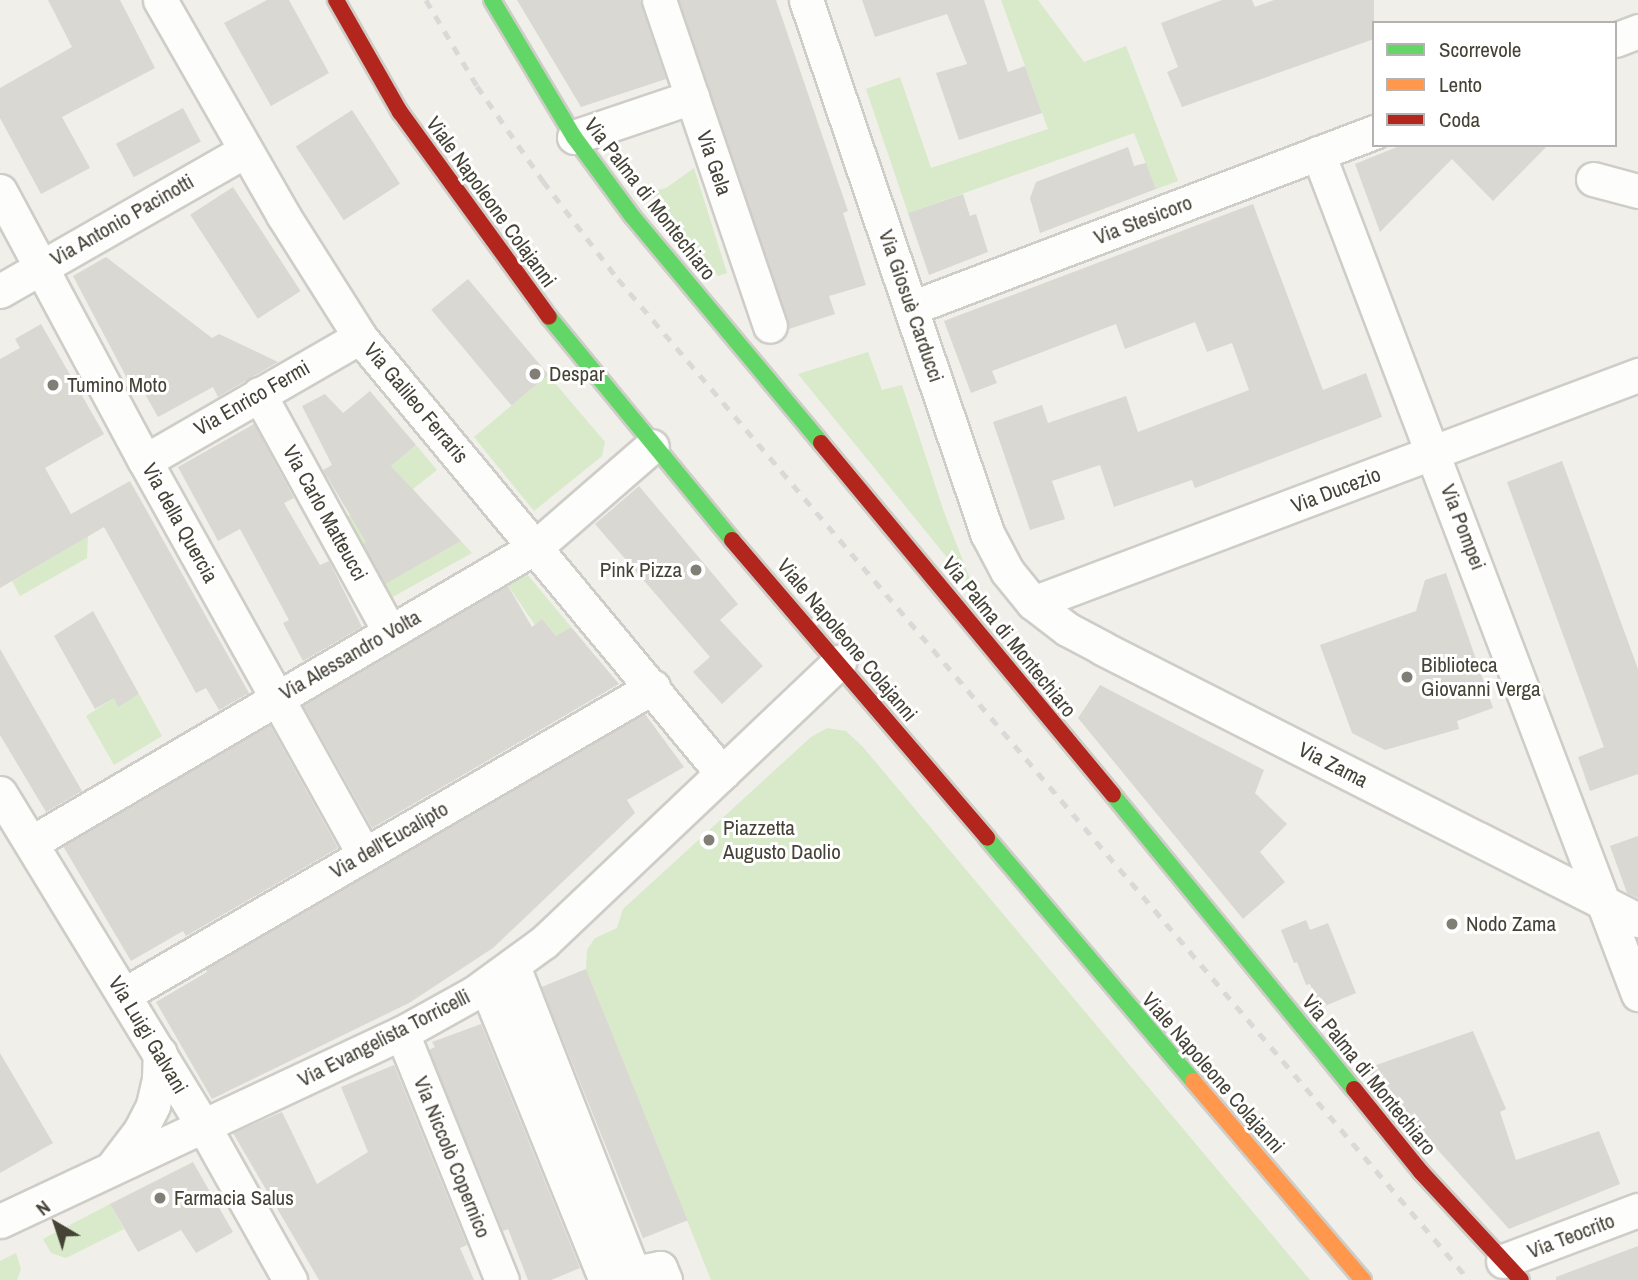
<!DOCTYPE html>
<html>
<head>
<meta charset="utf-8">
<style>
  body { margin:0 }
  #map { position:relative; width:1638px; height:1280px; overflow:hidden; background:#f0efe9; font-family:"Archivo Narrow",sans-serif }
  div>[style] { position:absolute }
  .green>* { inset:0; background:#d8eaca }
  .building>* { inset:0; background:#d9d8d2; transform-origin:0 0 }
  .roads { filter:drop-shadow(2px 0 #cecdc7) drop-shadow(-2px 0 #cecdc7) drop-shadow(0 2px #cecdc7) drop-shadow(0 -2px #cecdc7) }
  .street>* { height:33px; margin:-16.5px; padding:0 16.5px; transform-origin:16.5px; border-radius:16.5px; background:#fdfdfc }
  .fast>* { height:16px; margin:-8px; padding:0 8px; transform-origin:8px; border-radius:8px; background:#63d668 }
  .slow>* { height:16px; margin:-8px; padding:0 8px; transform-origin:8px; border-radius:8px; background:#ff974d }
  .jam>* { height:16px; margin:-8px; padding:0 8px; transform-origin:8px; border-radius:8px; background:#b3261e }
  .rail>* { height:5px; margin-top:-2.5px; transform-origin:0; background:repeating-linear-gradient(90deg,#d9d9d8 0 9px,transparent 0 18px) }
  .dots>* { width:19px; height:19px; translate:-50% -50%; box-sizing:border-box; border:4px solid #fff; border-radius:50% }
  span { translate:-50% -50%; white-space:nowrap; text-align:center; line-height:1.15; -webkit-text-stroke:6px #fff; paint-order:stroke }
  .street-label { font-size:21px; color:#454236 }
  .poi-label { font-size:21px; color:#454236 }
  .left { translate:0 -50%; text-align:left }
  .right { translate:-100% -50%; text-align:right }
  .legend { position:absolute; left:1372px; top:21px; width:245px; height:126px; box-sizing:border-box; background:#fff; border:2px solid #b5b3af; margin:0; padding:9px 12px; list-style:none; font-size:21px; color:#454236 }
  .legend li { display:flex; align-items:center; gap:14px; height:35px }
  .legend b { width:35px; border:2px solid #b5b3af }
  .north { position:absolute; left:21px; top:1189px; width:70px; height:70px; -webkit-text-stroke:5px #fff; paint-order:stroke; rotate:321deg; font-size:19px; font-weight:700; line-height:28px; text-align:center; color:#454236 }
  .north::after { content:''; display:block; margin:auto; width:24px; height:32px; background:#454236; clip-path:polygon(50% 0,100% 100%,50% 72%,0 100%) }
</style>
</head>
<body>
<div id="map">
  <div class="green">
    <div style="clip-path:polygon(1001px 0,1038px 0,1084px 62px,1126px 46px,1178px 181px,1156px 189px,1134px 133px,908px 213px,866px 89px,900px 77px,931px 168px,1048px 129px)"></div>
    <div style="clip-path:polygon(694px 168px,727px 273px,718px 276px,648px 192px,666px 188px)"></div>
    <div style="clip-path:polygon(868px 352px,882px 390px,902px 385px,944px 512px,975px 592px,798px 374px)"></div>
    <div style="clip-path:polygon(548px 375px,605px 442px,602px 456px,534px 511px,474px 437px)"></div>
    <div style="clip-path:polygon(416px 445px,437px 470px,413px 489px,421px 498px,389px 581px,461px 541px,472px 553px,389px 599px,343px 519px,407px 483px,391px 466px)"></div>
    <div style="clip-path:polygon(88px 536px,87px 558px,20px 596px,12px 581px)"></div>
    <div style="clip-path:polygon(526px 573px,571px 627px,556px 636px,542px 619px,535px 625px,507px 584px)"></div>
    <div style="clip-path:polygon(139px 694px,162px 736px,114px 765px,86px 716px,114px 698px,118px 706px)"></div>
    <div style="clip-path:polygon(827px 728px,846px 731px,863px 747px,1310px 1280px,711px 1280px,586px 969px,587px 950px,595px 938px,617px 928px,623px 909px,811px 737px)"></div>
    <div style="clip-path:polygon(110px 1204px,124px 1229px,66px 1258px,51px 1253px,43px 1239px)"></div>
    <div style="clip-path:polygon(16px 1253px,21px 1269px,17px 1280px,0 1280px,0 1261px)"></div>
  </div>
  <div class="building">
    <div style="clip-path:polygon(48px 0,120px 0,155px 68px,62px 117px,90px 168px,41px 194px,0 118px,0 88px,72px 47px)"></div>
    <div style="clip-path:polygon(267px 0,289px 0,329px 73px,271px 106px,224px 23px)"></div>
    <div style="clip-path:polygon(517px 0,640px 0,666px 79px,581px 107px)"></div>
    <div style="clip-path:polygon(679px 0,776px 0,848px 211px,843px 213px,866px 285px,829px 296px,835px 314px,789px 329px)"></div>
    <div style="clip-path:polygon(862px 0,984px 0,1008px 72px,1025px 66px,1042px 113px,959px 140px,936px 73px,967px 64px,947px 14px,875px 37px)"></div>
    <div style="clip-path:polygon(1222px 0,1252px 0,1255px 7px,1274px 0,1374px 0,1374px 39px,1182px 107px,1167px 72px,1178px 67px,1161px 23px)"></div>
    <div style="left:183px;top:108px;width:38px;height:76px;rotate:62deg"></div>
    <div style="left:352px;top:110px;width:88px;height:67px;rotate:57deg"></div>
    <div style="clip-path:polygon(1402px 145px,1548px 145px,1493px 201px,1452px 159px,1380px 232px,1355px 164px)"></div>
    <div style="clip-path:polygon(1128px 147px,1134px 166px,1146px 163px,1156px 189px,1040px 233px,1030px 198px,1036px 182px)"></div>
    <div style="left:233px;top:187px;width:124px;height:51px;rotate:57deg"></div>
    <div style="clip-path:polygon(963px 194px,970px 216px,976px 214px,988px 252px,929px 275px,908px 213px)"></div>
    <div style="clip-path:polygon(1253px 204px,1323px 390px,1366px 373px,1382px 417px,1195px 488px,1192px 480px,1114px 507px,1100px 465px,1052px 481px,1065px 519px,1030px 530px,993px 422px,1042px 405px,1048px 423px,1126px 396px,1138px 432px,1249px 390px,1232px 343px,1207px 352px,1195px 322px,1125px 349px,1116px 324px,992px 371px,997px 383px,971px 393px,944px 321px)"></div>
    <div style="clip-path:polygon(106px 257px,212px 338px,219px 334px,278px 362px,218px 397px,213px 387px,158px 417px,137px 380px,130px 384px,73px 276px)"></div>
    <div style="left:468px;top:279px;width:125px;height:48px;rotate:50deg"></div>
    <div style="clip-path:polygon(41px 324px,104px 434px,45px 468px,71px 514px,130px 481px,249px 693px,219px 710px,206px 688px,196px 693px,104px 527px,0 588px,0 359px,20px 348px,15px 339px)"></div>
    <div style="clip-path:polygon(370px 391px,416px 445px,391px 466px,461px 541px,385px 584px,363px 544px,366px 542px,323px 470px,332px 465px,302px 406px,325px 394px,343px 413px)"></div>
    <div style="clip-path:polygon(254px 424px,294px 498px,284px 503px,320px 565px,329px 561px,362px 627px,303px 661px,283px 623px,289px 620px,240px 529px,218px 541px,178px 467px)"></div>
    <div style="clip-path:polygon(1562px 461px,1638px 669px,1638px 774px,1590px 791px,1578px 757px,1604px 747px,1507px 482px)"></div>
    <div style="clip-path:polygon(639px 486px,738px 604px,720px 620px,763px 666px,722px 704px,693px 672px,710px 657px,595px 524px)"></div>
    <div style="clip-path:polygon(1446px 573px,1493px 708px,1457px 721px,1459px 729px,1385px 750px,1352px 733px,1320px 645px,1416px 611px,1425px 580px)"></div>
    <div style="clip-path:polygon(508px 586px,532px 627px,542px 619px,556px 636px,571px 627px,619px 684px,372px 828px,303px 705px)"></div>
    <div style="clip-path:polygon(93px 611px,139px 694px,118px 707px,114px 698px,95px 709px,54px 636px)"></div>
    <div style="clip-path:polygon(0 649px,82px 791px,46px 812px,0 735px)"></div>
    <div style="clip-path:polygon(1100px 685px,1264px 770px,1255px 793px,1287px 824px,1260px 852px,1285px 882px,1243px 919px,1078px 718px)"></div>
    <div style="clip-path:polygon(645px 714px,684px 767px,627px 800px,635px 813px,493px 948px,409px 1003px,212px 1099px,156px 1002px,207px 972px,206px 969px)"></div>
    <div style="clip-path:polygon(270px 725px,338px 848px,186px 936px,183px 931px,131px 961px,63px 846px)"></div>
    <div style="clip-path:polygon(1638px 836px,1638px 898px,1627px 893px,1610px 846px)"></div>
    <div style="clip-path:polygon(1306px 920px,1310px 930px,1328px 923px,1356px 993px,1320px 1008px,1310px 984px,1306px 985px,1297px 962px,1294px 963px,1281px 930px)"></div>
    <div style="left:586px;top:969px;width:271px;height:48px;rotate:68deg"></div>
    <div style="clip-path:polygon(481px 1024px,580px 1268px,551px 1280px,528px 1280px,508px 1229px,503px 1231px,429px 1050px,435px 1047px,432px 1042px)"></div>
    <div style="clip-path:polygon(1473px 1031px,1506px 1109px,1500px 1112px,1516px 1160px,1599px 1131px,1620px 1184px,1509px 1229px,1365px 1069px)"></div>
    <div style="clip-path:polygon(0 1053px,53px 1143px,0 1173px)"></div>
    <div style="clip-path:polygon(394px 1065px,467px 1245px,460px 1248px,474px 1280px,319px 1280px,233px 1133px,282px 1112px,317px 1184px,368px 1152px,341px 1087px)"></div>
    <div style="clip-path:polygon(193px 1162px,233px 1232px,196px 1253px,181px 1230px,138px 1252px,110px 1204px)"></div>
    <div style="clip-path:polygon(1638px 1246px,1638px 1280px,1556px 1280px,1556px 1277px)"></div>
  </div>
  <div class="roads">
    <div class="street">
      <div style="left:160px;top:0;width:248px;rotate:60.2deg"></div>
      <div style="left:283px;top:215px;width:144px;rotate:57.7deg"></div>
      <div style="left:360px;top:337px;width:567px;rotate:50.3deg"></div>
      <div style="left:659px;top:0;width:344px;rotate:71.2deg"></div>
      <div style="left:806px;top:0;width:563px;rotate:71.24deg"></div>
      <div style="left:987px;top:533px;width:43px;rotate:62.2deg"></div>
      <div style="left:1007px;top:571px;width:41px;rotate:50.9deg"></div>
      <div style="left:1033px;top:603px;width:43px;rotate:37.4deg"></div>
      <div style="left:1067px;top:629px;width:40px;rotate:28deg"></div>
      <div style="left:1102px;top:648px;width:601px;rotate:26.91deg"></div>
      <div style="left:1615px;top:40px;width:25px;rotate:-21deg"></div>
      <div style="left:574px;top:137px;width:125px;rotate:-18.7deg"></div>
      <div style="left:1318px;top:153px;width:900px;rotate:69.17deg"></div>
      <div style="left:1593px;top:179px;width:47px;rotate:14.9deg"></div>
      <div style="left:0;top:191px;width:306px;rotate:61.8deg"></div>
      <div style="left:145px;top:461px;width:450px;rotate:60.9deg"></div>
      <div style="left:0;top:291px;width:281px;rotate:-29.8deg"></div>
      <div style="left:911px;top:308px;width:495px;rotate:-20.8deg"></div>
      <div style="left:259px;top:394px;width:272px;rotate:61.2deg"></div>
      <div style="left:145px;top:461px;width:248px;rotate:-30deg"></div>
      <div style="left:1033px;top:603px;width:647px;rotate:-20.65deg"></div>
      <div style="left:0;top:793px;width:389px;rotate:58.6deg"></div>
      <div style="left:203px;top:1125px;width:178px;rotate:60.7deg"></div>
      <div style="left:31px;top:843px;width:587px;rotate:-30.41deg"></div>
      <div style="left:537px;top:546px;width:152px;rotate:-41deg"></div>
      <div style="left:513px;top:966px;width:329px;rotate:68.6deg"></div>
      <div style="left:486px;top:985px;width:316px;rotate:67.9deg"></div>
      <div style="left:605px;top:1278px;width:56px;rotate:-10.3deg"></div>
      <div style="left:660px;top:1268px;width:13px;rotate:67deg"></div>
      <div style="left:125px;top:994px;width:611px;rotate:-30.18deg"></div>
      <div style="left:402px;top:1033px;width:266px;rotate:68deg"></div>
      <div style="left:114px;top:1165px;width:43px;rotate:-52.6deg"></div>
      <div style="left:140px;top:1131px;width:29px;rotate:-63deg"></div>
      <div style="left:153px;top:1105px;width:28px;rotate:-77deg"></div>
      <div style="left:159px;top:1078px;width:25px;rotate:-88deg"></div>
      <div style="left:0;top:1221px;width:444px;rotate:-25.1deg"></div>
      <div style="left:402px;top:1033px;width:82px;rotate:-29.1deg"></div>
      <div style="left:474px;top:993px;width:87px;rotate:-36.1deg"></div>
      <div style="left:544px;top:942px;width:407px;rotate:-43.5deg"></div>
      <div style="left:1503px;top:1261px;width:144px;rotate:-20.7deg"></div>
    </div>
    <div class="fast">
      <div style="left:492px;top:0;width:160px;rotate:59.1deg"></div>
      <div style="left:574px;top:137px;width:98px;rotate:53.7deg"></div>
      <div style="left:632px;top:216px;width:295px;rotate:50.2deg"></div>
      <div style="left:549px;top:317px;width:288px;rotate:50.6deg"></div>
      <div style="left:1113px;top:795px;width:380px;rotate:50.7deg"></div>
      <div style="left:987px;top:838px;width:319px;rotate:49.7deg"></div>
    </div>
    <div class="slow">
      <div style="left:1193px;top:1081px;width:262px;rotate:49.5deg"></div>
    </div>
    <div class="jam">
      <div style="left:336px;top:0;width:129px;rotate:60.3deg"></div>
      <div style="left:400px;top:112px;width:253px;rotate:54deg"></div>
      <div style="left:821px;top:443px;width:457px;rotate:50.3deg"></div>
      <div style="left:732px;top:540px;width:392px;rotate:49.4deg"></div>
      <div style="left:1354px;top:1089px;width:107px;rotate:51.1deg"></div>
      <div style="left:1421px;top:1172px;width:147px;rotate:47.2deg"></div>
    </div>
  </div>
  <div class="rail">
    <div style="left:426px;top:0;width:100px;rotate:59.3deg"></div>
    <div style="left:477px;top:86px;width:116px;rotate:55.2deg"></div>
    <div style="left:543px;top:181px;width:123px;rotate:52.6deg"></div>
    <div style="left:618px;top:279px;width:1314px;rotate:49.63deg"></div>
  </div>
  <div class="dots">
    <div style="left:535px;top:374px;background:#817f75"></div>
    <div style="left:53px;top:385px;background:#817f75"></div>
    <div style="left:696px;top:570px;background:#817f75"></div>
    <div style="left:1407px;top:677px;background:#817f75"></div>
    <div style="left:709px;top:840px;background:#817f75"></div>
    <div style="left:1452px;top:924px;background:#817f75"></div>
    <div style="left:160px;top:1198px;background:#817f75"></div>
  </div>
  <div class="street-label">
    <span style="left:714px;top:163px;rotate:71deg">Via Gela</span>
    <span style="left:650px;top:199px;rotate:52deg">Via Palma di Montechiaro</span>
    <span style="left:491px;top:202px;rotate:54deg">Viale Napoleone Colajanni</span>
    <span style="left:122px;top:220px;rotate:-30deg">Via Antonio Pacinotti</span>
    <span style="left:1143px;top:220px;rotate:-21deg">Via Stesicoro</span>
    <span style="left:911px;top:306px;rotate:71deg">Via Giosuè Carducci</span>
    <span style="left:252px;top:398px;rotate:-30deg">Via Enrico Fermi</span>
    <span style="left:416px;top:403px;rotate:50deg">Via Galileo Ferraris</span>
    <span style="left:1336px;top:490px;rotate:-21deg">Via Ducezio</span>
    <span style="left:325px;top:513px;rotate:61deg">Via Carlo Matteucci</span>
    <span style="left:180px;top:523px;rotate:61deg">Via della Quercia</span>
    <span style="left:1463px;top:527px;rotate:69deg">Via Pompei</span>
    <span style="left:1009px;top:637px;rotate:51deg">Via Palma di Montechiaro</span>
    <span style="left:847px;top:640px;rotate:50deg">Viale Napoleone Colajanni</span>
    <span style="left:350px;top:655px;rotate:-30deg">Via Alessandro Volta</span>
    <span style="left:1333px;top:765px;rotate:27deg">Via Zama</span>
    <span style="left:389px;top:840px;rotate:-30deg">Via dell'Eucalipto</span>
    <span style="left:148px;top:1035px;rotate:59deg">Via Luigi Galvani</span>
    <span style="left:384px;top:1038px;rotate:-27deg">Via Evangelista Torricelli</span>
    <span style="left:1213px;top:1073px;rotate:49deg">Viale Napoleone Colajanni</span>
    <span style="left:1369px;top:1075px;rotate:51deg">Via Palma di Montechiaro</span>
    <span style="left:452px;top:1157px;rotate:68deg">Via Niccolò Copernico</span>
    <span style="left:1571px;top:1236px;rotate:-21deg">Via Teocrito</span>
  </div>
  <div class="poi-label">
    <span class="left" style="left:549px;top:374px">Despar</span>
    <span class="left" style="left:67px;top:385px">Tumino Moto</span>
    <span class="right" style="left:682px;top:570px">Pink Pizza</span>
    <span class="left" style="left:1421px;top:677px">Biblioteca<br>Giovanni Verga</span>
    <span class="left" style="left:723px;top:840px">Piazzetta<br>Augusto Daolio</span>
    <span class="left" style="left:1466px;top:924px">Nodo Zama</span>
    <span class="left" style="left:174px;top:1198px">Farmacia Salus</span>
  </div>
  <ul class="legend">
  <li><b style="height:9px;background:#63d668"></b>Scorrevole</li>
  <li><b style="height:9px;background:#ff974d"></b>Lento</li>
  <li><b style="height:9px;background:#b3261e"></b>Coda</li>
  </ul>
  <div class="north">N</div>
</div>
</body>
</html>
